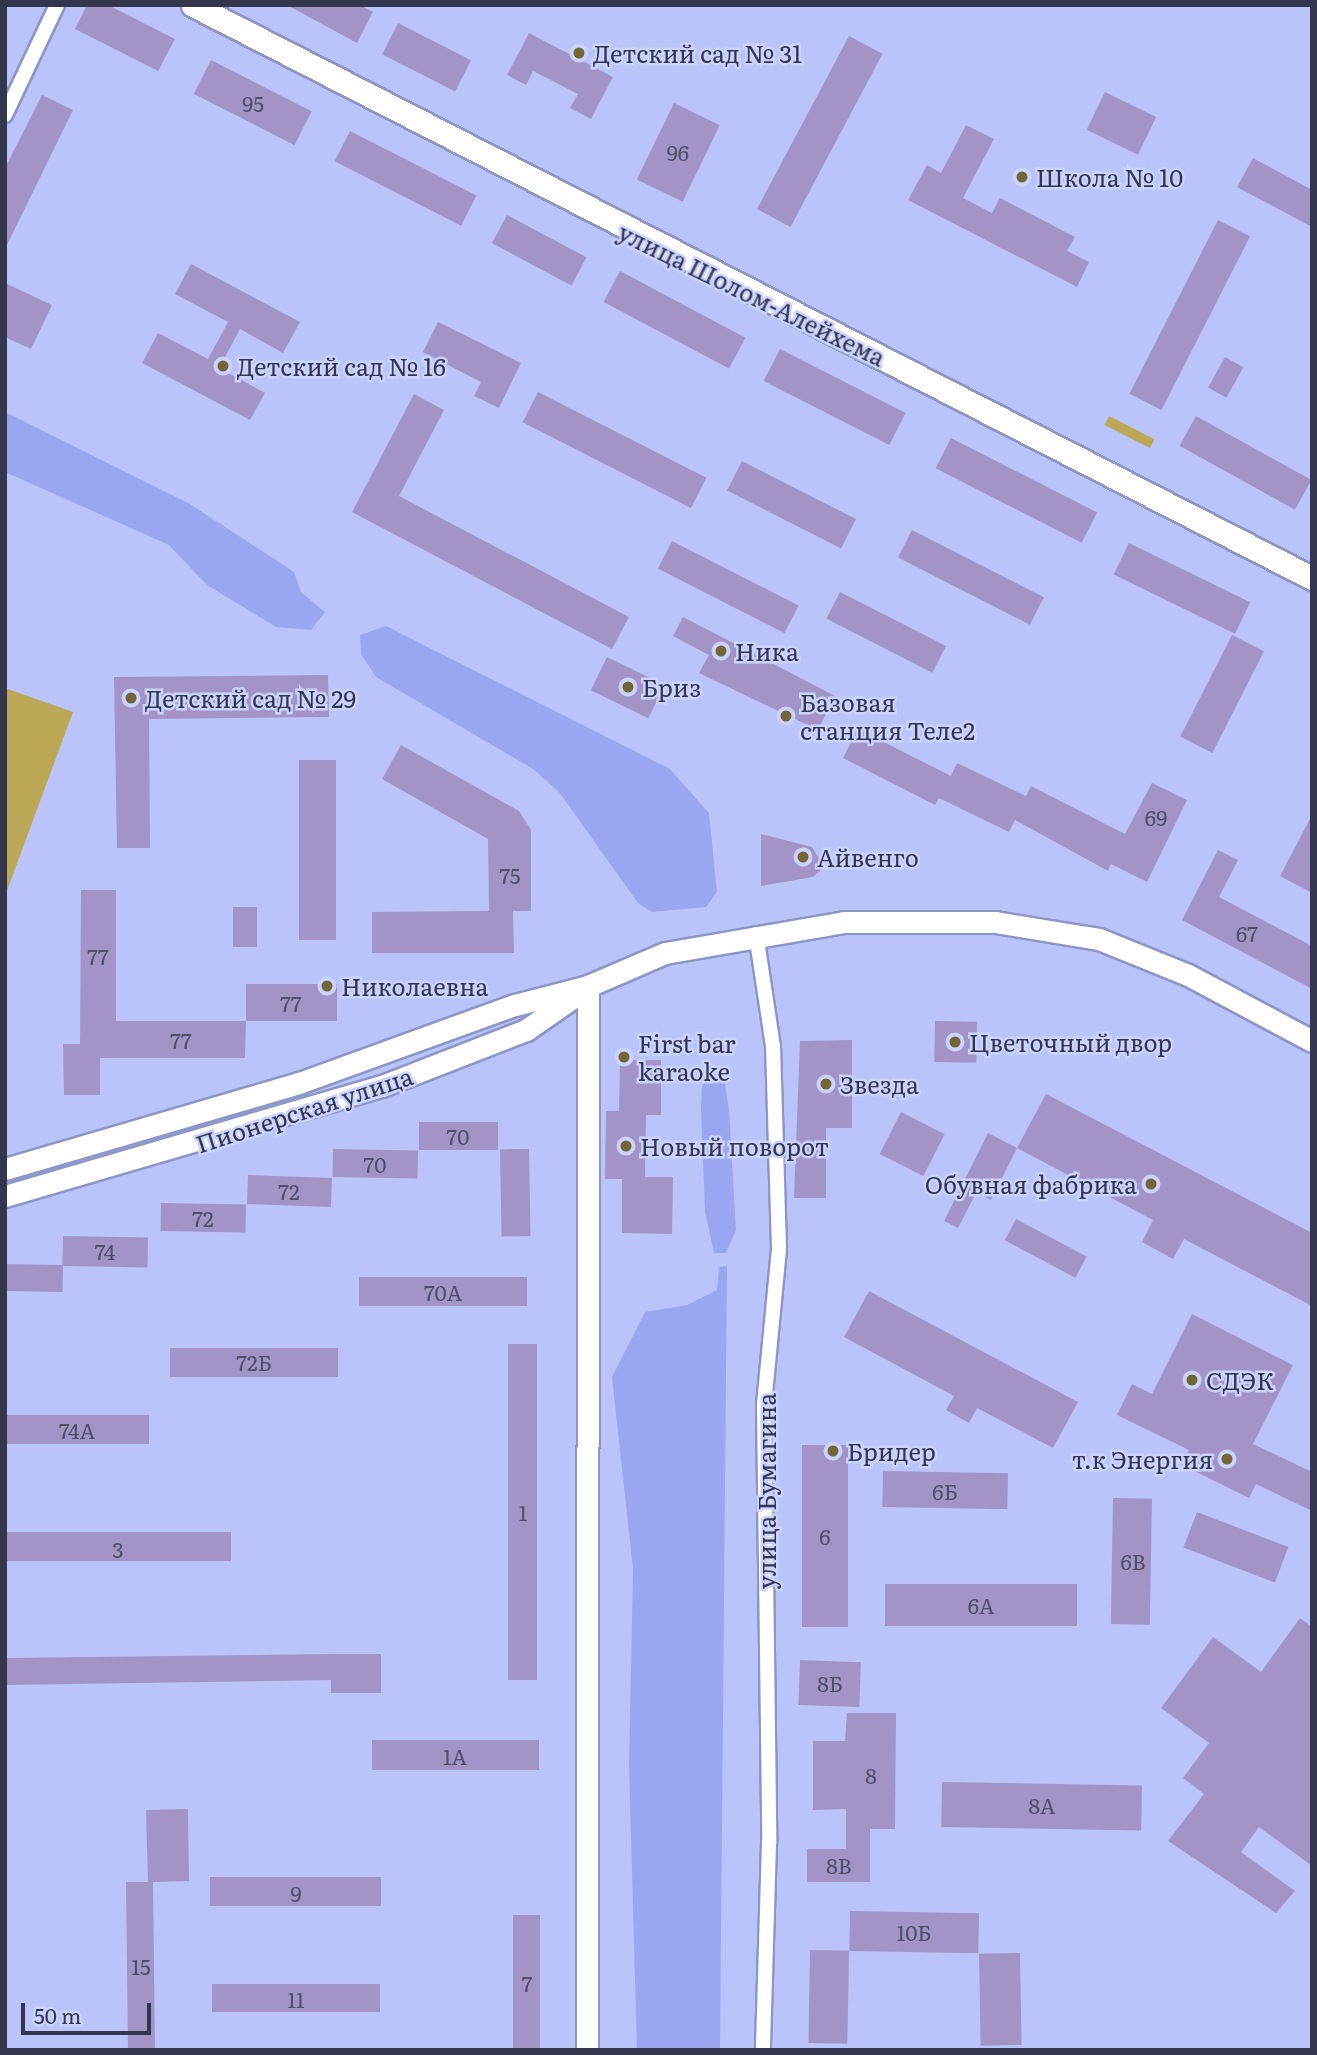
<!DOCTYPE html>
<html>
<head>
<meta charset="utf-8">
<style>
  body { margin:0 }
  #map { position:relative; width:1317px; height:2055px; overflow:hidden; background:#bbc4fa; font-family:Literata,serif }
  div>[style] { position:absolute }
  .green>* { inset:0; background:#baa857; transform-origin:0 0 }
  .water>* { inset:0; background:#9ba6f1 }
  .building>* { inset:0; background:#a394c8; transform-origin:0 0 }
  .roads { filter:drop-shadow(2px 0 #8c95c8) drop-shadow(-2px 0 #8c95c8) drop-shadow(0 2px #8c95c8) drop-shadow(0 -2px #8c95c8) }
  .street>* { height:14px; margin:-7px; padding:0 7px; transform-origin:7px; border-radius:7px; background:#fff }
  .secondary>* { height:21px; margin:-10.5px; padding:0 10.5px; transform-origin:10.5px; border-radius:10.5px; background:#fff }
  .primary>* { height:23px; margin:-11.5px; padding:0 11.5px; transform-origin:11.5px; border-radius:11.5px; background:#fff }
  .dots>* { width:19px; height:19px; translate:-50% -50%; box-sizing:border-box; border:4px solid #cad2fe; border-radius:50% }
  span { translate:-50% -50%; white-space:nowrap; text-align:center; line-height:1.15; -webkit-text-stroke:5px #cad2fe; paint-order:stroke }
  .number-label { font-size:21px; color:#4f4e6b }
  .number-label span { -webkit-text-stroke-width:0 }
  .poi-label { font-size:24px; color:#33364c }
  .left { translate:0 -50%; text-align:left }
  .right { translate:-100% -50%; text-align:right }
  .street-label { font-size:24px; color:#33364c }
  .frame { position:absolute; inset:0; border:7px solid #33364c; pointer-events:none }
  .scale { position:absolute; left:21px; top:2003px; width:130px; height:32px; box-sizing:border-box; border:4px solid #33364c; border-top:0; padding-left:9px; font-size:21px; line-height:24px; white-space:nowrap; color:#33364c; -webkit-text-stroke:5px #cad2fe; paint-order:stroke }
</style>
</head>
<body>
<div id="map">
  <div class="green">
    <div style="left:1109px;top:416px;width:51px;height:10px;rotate:27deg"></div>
    <div style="clip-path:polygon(5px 688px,73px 712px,5px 896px)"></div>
  </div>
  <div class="water">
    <div style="clip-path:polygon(5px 412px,190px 504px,294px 572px,301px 592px,325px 612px,311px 630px,276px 627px,207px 585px,169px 545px,5px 472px)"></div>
    <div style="clip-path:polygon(386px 626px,670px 769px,709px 813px,717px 892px,706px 907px,652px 912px,638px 903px,559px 792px,533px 769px,376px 677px,361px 654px,360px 635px)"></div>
    <div style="clip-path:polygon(716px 1073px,724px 1076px,729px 1110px,736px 1230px,726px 1253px,714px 1253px,705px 1212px,701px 1106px,702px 1085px)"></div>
    <div style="clip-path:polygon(727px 1266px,720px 2050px,637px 2050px,629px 1767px,633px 1569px,612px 1377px,645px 1312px,687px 1305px,717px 1290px,719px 1267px)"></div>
  </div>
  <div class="building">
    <div style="clip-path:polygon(87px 5px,108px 5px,175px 39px,158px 71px,75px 29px)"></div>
    <div style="clip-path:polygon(287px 5px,360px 5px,373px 12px,357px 43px)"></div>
    <div style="left:398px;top:23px;width:82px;height:35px;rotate:27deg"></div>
    <div style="clip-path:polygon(529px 33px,613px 77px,591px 119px,570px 108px,578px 94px,533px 71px,526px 85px,507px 75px)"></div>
    <div style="left:849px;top:36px;width:38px;height:196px;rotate:28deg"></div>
    <div style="left:211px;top:60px;width:113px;height:38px;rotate:27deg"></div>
    <div style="left:1105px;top:92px;width:57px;height:42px;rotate:26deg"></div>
    <div style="clip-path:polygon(42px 95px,73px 110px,5px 249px,5px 168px)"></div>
    <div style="left:674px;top:103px;width:51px;height:85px;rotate:26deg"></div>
    <div style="clip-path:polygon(966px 125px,994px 139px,963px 198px,992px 213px,1000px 198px,1075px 237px,1067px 251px,1089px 262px,1077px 287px,908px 200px,927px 165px,941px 173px)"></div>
    <div style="left:350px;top:131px;width:142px;height:34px;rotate:27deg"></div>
    <div style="clip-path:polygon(1253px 158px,1312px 190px,1312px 227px,1237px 187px)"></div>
    <div style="left:507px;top:215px;width:90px;height:32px;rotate:28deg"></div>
    <div style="left:1218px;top:220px;width:36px;height:195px;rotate:27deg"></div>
    <div style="clip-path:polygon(191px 264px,300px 322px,283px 353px,240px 329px,219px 368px,265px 393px,250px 420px,142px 363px,158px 333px,208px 359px,228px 322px,175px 294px)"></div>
    <div style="left:620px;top:271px;width:142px;height:35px;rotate:28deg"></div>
    <div style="clip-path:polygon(5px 283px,52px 305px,31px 349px,5px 337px)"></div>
    <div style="clip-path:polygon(438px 322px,521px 363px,499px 408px,474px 396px,481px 382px,423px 352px)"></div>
    <div style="left:780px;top:349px;width:141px;height:36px;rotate:27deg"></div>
    <div style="left:1225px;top:357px;width:21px;height:35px;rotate:29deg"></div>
    <div style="left:538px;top:392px;width:189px;height:34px;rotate:27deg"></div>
    <div style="clip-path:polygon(414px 394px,444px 410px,399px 496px,629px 617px,612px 649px,352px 512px)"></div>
    <div style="left:1196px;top:416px;width:132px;height:34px;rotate:29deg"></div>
    <div style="left:951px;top:438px;width:164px;height:34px;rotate:27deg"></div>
    <div style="left:742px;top:461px;width:128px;height:33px;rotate:27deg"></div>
    <div style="left:912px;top:530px;width:148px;height:31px;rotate:27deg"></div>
    <div style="left:672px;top:541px;width:142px;height:31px;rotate:27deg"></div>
    <div style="left:1129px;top:543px;width:135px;height:35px;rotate:26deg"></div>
    <div style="left:840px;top:592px;width:119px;height:30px;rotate:27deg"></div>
    <div style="clip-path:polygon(683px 617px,835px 696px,818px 730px,699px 673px,709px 655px,673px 636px)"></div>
    <div style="left:1232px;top:635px;width:36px;height:114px;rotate:27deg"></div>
    <div style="left:607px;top:657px;width:64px;height:37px;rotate:26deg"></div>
    <div style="clip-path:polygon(328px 675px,329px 717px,149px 719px,150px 848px,117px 848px,114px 677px)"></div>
    <div style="clip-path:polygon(858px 729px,951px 776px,957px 763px,1026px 796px,1031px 786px,1125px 834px,1152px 783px,1187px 800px,1147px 882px,1111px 864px,1108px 871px,1015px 820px,1009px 832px,939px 798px,935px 805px,843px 758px)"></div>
    <div style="clip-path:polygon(401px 745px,519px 811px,531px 830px,531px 911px,513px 911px,514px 953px,372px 953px,372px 912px,489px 911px,488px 839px,382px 779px)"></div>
    <div style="left:299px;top:760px;width:37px;height:180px"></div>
    <div style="clip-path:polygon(1312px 815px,1312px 893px,1280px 876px)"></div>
    <div style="clip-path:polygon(761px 834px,812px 847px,824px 867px,813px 877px,761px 886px)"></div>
    <div style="clip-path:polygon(1218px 850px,1238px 860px,1219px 897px,1312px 946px,1312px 989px,1182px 920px)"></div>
    <div style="clip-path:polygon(81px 890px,116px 890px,116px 1021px,246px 1021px,245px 1058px,100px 1058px,100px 1095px,64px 1095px,63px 1044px,80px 1044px)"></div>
    <div style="left:233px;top:907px;width:24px;height:40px"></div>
    <div style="left:246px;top:984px;width:91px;height:37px"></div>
    <div style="left:935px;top:1021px;width:42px;height:41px;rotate:1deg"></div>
    <div style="clip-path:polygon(852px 1040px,852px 1128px,826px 1128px,826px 1198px,794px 1198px,800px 1041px)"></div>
    <div style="clip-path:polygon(620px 1060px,661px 1060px,661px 1115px,646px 1115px,645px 1177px,673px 1177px,672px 1234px,622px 1233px,622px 1179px,605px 1179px,606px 1111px,619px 1111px)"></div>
    <div style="clip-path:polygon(1046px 1094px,1312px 1233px,1312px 1306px,1184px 1239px,1173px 1259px,1142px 1242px,1153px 1220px,1017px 1148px)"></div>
    <div style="left:901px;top:1112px;width:49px;height:47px;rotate:27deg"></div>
    <div style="left:419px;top:1122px;width:79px;height:28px"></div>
    <div style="clip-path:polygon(988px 1133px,1017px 1148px,991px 1200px,976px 1193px,958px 1228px,944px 1221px)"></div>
    <div style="left:333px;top:1149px;width:85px;height:28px;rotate:1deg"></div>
    <div style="left:529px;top:1149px;width:87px;height:29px;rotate:89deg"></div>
    <div style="left:248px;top:1175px;width:84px;height:29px;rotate:2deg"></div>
    <div style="left:161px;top:1203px;width:85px;height:28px;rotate:1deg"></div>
    <div style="left:1016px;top:1219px;width:80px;height:24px;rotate:28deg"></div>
    <div style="left:63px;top:1236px;width:85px;height:30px;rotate:1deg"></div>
    <div style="left:5px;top:1264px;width:58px;height:27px;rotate:1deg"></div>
    <div style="left:527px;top:1277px;width:29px;height:168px;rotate:90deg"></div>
    <div style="clip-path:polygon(869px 1291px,1078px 1402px,1053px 1448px,977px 1408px,969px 1423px,946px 1410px,954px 1396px,844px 1337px)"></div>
    <div style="clip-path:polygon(1192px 1314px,1293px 1365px,1253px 1444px,1312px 1472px,1312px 1511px,1256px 1484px,1249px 1498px,1182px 1465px,1189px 1450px,1117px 1415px,1132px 1384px,1152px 1394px)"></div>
    <div style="left:537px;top:1344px;width:336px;height:29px;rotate:90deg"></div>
    <div style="left:170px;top:1348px;width:168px;height:29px"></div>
    <div style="left:5px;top:1415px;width:144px;height:29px"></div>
    <div style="left:802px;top:1445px;width:46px;height:182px"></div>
    <div style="left:883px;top:1471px;width:125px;height:36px;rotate:1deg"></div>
    <div style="left:1113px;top:1498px;width:39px;height:126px;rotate:1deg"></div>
    <div style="left:1197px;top:1512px;width:98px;height:38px;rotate:21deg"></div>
    <div style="left:231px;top:1532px;width:29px;height:226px;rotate:90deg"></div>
    <div style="left:885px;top:1584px;width:192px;height:42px"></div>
    <div style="clip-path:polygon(1300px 1618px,1312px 1627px,1312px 1866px,1259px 1827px,1241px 1852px,1295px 1891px,1276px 1913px,1168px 1841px,1204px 1794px,1183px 1778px,1209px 1743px,1161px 1708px,1213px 1637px,1261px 1672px)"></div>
    <div style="clip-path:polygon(332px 1654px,381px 1654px,381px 1693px,331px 1693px,331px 1680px,5px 1685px,5px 1658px)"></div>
    <div style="left:800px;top:1660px;width:61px;height:45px;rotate:2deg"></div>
    <div style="clip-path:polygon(847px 1713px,896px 1713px,895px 1829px,870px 1829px,870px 1882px,807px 1882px,807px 1849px,846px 1849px,846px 1809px,813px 1810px,813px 1741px,845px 1741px)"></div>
    <div style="left:539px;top:1740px;width:30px;height:167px;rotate:90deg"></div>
    <div style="left:942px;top:1782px;width:200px;height:45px;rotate:1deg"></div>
    <div style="clip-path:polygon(188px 1809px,189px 1881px,153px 1882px,155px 2050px,128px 2050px,126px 1882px,148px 1882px,146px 1810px)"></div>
    <div style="left:381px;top:1877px;width:29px;height:171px;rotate:90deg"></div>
    <div style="left:850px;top:1911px;width:129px;height:40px;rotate:1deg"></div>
    <div style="left:513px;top:1915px;width:27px;height:135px"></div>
    <div style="left:810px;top:1950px;width:39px;height:93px;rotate:1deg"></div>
    <div style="left:1020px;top:1953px;width:92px;height:41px;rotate:89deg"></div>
    <div style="left:380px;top:1984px;width:28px;height:168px;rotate:90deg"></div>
  </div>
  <div class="roads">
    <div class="street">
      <div style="left:5px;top:115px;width:122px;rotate:-64.7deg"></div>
      <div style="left:756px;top:934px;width:113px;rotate:81.4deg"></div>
      <div style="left:773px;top:1046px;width:203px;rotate:88.3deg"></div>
      <div style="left:779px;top:1249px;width:156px;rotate:95.5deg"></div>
      <div style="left:764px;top:1404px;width:439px;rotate:89.3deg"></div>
      <div style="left:769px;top:1843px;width:207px;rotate:91.7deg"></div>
    </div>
    <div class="secondary">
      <div style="left:5px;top:1169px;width:306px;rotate:-16.3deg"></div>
      <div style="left:299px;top:1083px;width:230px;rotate:-19.9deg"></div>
      <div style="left:515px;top:1005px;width:75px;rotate:-14.6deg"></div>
      <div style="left:588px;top:986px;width:84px;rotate:-23.2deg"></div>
      <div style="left:665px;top:953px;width:182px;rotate:-9.8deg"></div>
      <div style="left:844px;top:922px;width:151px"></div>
      <div style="left:995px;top:922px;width:105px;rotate:9.3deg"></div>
      <div style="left:1099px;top:939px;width:96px;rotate:22deg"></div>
      <div style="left:1188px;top:975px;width:140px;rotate:28deg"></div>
      <div style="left:5px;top:1196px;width:393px;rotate:-16.3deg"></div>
      <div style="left:382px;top:1086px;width:155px;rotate:-21.3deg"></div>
      <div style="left:526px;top:1030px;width:63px;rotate:-34.7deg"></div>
      <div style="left:587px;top:2050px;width:1064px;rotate:-89.95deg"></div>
    </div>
    <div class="primary">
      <div style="left:193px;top:5px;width:1257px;rotate:27.12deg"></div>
    </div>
  </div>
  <div class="dots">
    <div style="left:579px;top:53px;background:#726734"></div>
    <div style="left:1022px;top:177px;background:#726734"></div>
    <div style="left:223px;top:366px;background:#726734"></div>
    <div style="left:721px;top:651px;background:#726734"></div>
    <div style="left:628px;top:687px;background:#726734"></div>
    <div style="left:131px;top:698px;background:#726734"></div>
    <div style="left:786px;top:716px;background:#726734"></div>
    <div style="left:803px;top:857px;background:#726734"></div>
    <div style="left:327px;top:986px;background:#726734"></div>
    <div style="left:955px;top:1042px;background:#726734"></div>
    <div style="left:624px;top:1057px;background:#726734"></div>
    <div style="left:826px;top:1084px;background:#726734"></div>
    <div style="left:626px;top:1146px;background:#726734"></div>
    <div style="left:1151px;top:1184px;background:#726734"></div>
    <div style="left:1192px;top:1380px;background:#726734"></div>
    <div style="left:833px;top:1451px;background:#726734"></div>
    <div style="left:1227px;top:1459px;background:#726734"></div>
  </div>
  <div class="number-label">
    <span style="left:253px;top:103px">95</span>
    <span style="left:678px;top:152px">96</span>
    <span style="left:1156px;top:817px">69</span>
    <span style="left:510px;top:875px">75</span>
    <span style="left:1247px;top:933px">67</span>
    <span style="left:98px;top:956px">77</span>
    <span style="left:291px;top:1003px">77</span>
    <span style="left:181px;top:1040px">77</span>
    <span style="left:458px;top:1136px">70</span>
    <span style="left:375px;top:1164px">70</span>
    <span style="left:289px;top:1191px">72</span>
    <span style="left:203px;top:1218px">72</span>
    <span style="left:105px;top:1251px">74</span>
    <span style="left:443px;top:1292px">70А</span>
    <span style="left:254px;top:1362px">72Б</span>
    <span style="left:77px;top:1430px">74А</span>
    <span style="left:945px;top:1491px">6Б</span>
    <span style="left:523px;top:1512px">1</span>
    <span style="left:825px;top:1536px">6</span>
    <span style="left:118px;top:1549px">3</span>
    <span style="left:1133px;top:1561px">6В</span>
    <span style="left:981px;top:1605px">6А</span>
    <span style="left:830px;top:1683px">8Б</span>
    <span style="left:455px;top:1756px">1А</span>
    <span style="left:871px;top:1775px">8</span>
    <span style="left:1042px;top:1805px">8А</span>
    <span style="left:839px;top:1865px">8В</span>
    <span style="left:296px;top:1893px">9</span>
    <span style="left:914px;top:1932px">10Б</span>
    <span style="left:141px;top:1966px">15</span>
    <span style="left:527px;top:1983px">7</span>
    <span style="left:296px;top:1999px">11</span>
  </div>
  <div class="poi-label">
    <span class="left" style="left:593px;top:53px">Детский сад № 31</span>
    <span class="left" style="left:1036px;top:177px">Школа № 10</span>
    <span class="left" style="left:237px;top:366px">Детский сад № 16</span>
    <span class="left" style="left:735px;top:651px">Ника</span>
    <span class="left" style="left:642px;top:687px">Бриз</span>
    <span class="left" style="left:145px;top:698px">Детский сад № 29</span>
    <span class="left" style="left:800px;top:716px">Базовая<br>станция Теле2</span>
    <span class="left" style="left:817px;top:857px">Айвенго</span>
    <span class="left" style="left:341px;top:986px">Николаевна</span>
    <span class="left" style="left:969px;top:1042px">Цветочный двор</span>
    <span class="left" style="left:638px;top:1057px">First bar<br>karaoke</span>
    <span class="left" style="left:840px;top:1084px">Звезда</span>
    <span class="left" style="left:640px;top:1146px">Новый поворот</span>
    <span class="right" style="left:1137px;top:1184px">Обувная фабрика</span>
    <span class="left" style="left:1206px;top:1380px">СДЭК</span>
    <span class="left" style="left:847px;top:1451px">Бридер</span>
    <span class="right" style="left:1213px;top:1459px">т.к Энергия</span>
  </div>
  <div class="street-label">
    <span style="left:752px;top:294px;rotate:26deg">улица Шолом-Алейхема</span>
    <span style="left:304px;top:1109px;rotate:-18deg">Пионерская улица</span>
    <span style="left:766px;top:1491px;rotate:-90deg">улица Бумагина</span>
  </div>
  <div class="frame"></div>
  <div class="scale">50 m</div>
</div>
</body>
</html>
